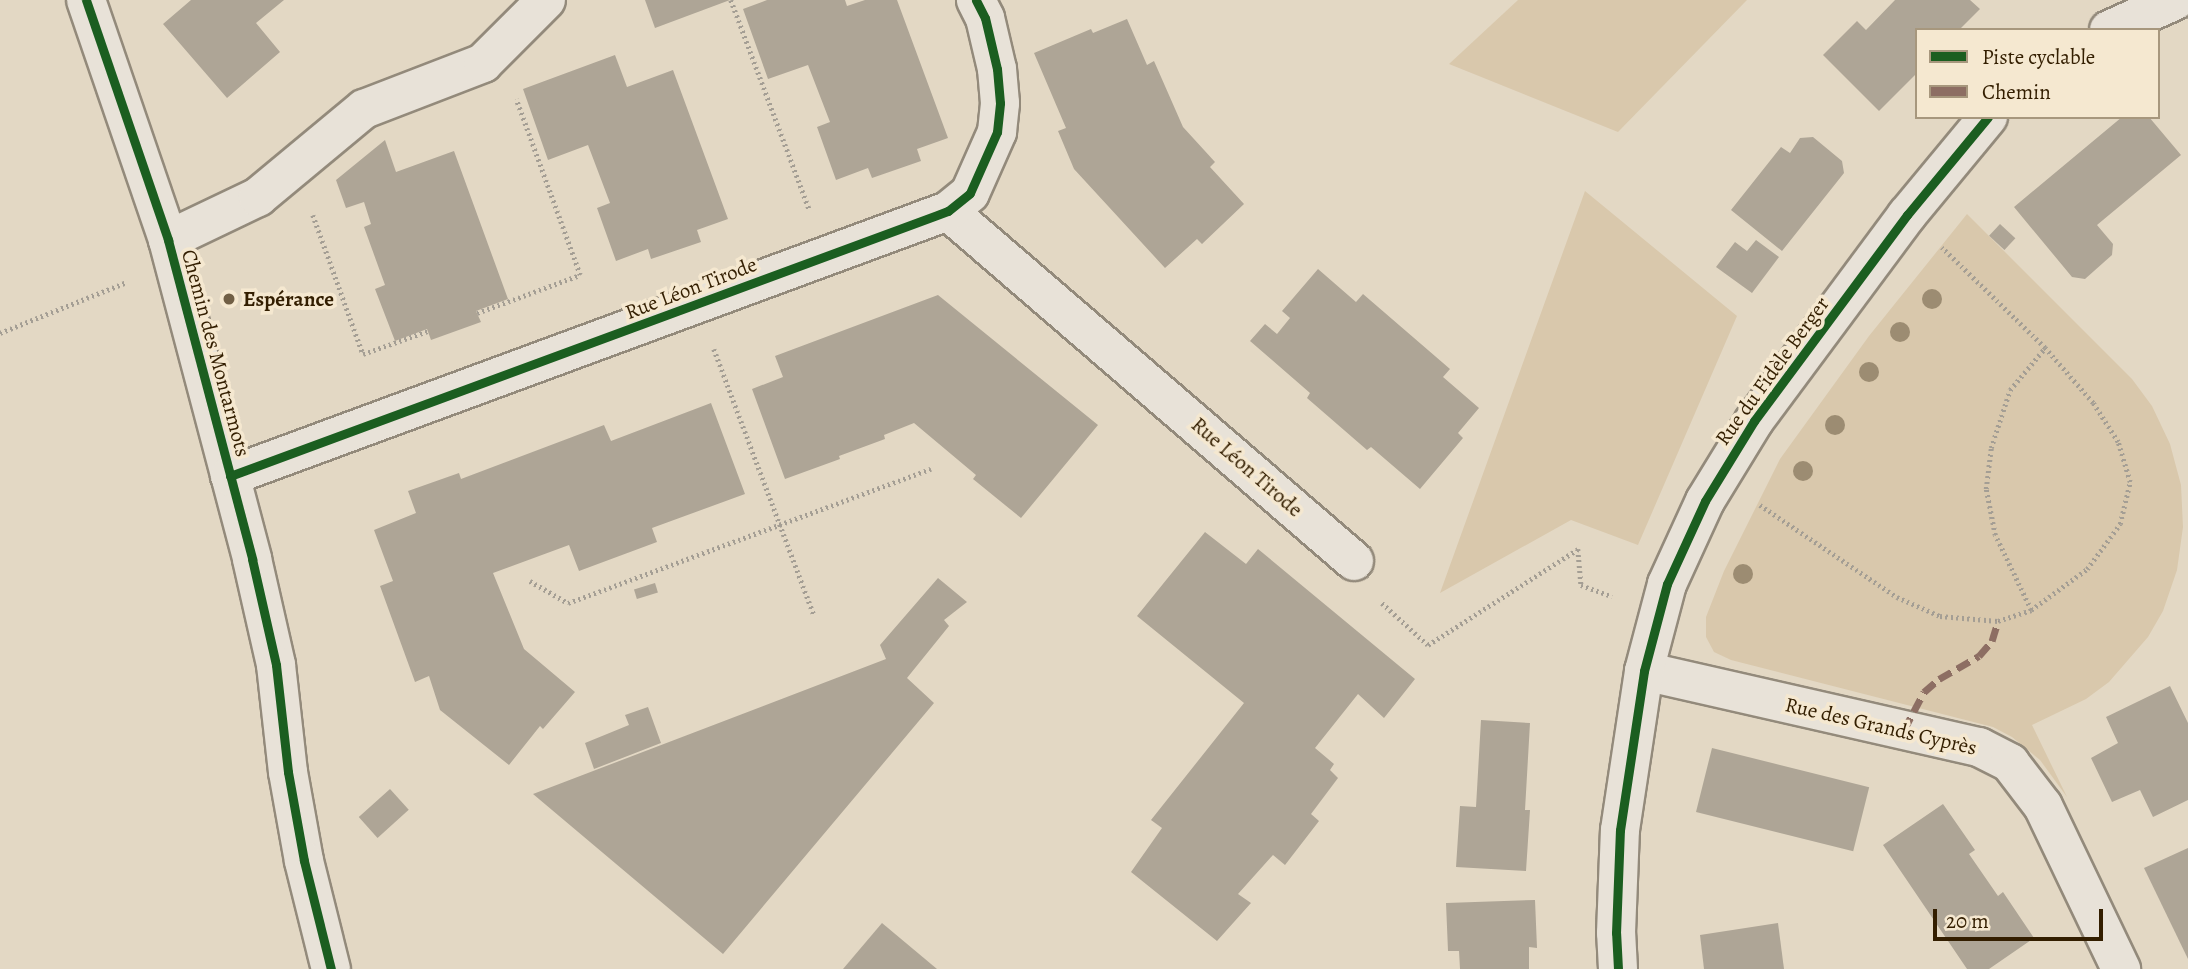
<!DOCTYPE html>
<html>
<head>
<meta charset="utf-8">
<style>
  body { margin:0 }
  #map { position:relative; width:2188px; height:969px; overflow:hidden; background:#e3d8c4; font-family:Alegreya,serif }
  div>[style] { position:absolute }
  .green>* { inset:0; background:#d9c8ac }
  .building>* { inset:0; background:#aea596; transform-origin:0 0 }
  .path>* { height:4.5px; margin-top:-2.25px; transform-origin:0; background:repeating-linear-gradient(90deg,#a49e94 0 2px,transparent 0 5.5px) }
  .roads { filter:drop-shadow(2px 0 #938a7b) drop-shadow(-2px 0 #938a7b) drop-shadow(0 2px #938a7b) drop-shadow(0 -2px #938a7b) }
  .minor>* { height:38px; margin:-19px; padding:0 19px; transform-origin:19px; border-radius:19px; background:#e8e2d8 }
  .quiet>* { height:7px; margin-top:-3.5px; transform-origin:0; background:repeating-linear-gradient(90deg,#8d6e63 0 14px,transparent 0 21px) }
  .cycleway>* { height:9px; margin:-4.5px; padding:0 4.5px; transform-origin:4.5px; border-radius:4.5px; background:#1b5e20 }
  .trees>* { width:20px; height:20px; margin:-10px; border-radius:50%; background:#9c8c72 }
  .dots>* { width:19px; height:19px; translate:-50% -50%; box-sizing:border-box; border:4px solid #f5e8d0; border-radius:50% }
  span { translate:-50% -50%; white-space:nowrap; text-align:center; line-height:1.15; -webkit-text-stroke:7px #f5e8d0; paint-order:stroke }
  .street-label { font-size:21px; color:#331e00 }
  .poi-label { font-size:21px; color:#331e00; font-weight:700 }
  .left { translate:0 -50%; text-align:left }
  .legend { position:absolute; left:1915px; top:28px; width:245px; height:91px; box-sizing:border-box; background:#f5e8d0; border:2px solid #a7977d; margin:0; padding:9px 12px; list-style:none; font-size:21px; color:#331e00 }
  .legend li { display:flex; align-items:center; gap:14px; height:35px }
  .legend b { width:35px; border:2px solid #a7977d }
  .scale { position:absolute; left:1933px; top:909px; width:170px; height:32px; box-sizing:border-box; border:4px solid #331e00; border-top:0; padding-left:9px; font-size:21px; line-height:24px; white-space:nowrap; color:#331e00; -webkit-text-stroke:5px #f5e8d0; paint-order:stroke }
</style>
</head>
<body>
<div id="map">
  <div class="green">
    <div style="clip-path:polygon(1518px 0,1747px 0,1618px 132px,1449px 64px)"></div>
    <div style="clip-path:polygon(1585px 191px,1737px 316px,1638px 545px,1571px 520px,1440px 593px)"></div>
    <div style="clip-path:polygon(1967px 214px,2132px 379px,2152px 406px,2170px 444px,2181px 485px,2183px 527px,2177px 570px,2163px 611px,2148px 637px,2109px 682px,2086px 699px,2032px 725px,2067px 797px,2040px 760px,2012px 737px,1993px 727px,1731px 660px,1714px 652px,1706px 637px,1706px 617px,1724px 571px,1780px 459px,1869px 336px)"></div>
  </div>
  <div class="building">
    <div style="clip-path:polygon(191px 0,284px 0,256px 23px,280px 52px,227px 98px,163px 24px)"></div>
    <div style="clip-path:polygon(645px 0,730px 0,655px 28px)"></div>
    <div style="clip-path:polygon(767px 0,845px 0,847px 6px,865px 0,897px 0,948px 138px,917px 149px,921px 161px,872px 178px,868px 168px,836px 180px,817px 127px,830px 122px,808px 65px,768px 79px,743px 9px)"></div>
    <div style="clip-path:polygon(1895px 0,1970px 0,1980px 9px,1959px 30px,1917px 30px,1917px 73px,1879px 111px,1823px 55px,1857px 21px,1866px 30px)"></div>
    <div style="clip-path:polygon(1127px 19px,1147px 65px,1154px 61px,1183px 127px,1215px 162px,1210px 167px,1244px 204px,1202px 244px,1197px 239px,1165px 268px,1074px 169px,1058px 131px,1066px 128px,1034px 53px,1091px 29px,1093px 33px)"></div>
    <div style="clip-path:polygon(615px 55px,627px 87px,673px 70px,728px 219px,697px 230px,701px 242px,651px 259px,648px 249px,616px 261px,597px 208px,610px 203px,588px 145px,548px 160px,523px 89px)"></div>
    <div style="clip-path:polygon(2122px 117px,2149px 117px,2181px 155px,2097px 225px,2113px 244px,2112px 255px,2085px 279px,2072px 277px,2014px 207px)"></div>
    <div style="clip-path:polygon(1813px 137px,1842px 161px,1844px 173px,1782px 251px,1731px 210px,1781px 147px,1790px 153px,1800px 138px)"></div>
    <div style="clip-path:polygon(385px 140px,396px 172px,454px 151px,508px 299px,476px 311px,481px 322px,431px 340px,427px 329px,395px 341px,375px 289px,385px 285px,364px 227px,371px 224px,364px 202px,346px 208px,336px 180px)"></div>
    <div style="left:2000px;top:224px;width:21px;height:16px;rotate:43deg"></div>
    <div style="clip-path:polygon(1756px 240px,1779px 257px,1752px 293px,1716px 267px,1735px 242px,1747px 251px)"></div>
    <div style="clip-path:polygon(1318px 269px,1356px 302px,1363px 294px,1450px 369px,1443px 377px,1479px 408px,1458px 433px,1463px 438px,1420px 489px,1371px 447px,1367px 450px,1307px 398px,1310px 393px,1250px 341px,1265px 324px,1277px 334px,1290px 318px,1282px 311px)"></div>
    <div style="clip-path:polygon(938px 295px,1098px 425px,1021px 518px,973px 479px,976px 475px,914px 423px,884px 435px,885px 439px,839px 456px,840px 459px,785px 479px,752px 389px,783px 377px,775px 356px)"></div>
    <div style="clip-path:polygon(711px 403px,745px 494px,652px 528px,657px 542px,579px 571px,569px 545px,493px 573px,524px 649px,575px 692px,543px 729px,540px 726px,509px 765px,440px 710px,429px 676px,415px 682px,380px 586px,393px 581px,374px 530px,416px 513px,408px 491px,459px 473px,461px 479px,604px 425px,611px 441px)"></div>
    <div style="clip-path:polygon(1205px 532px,1246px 564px,1258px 549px,1415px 679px,1384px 718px,1358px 694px,1315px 748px,1334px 764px,1330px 770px,1338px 778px,1311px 814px,1319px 821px,1285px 865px,1273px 855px,1238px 894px,1251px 903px,1217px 941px,1131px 872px,1162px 828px,1151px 820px,1244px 703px,1137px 616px)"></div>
    <div style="clip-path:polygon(938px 578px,967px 602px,944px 620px,949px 626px,907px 678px,934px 703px,723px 954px,533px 794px,886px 659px,880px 645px)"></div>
    <div style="left:655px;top:583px;width:10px;height:22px;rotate:73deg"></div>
    <div style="clip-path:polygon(2170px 686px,2188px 723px,2188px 800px,2153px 817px,2140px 790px,2112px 802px,2091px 758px,2118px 743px,2106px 717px)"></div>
    <div style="clip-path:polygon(648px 707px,661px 743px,594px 769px,585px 743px,629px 725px,625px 715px)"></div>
    <div style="clip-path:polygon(1481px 720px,1530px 723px,1525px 810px,1530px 810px,1526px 871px,1456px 867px,1460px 806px,1476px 807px)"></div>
    <div style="left:1712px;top:748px;width:162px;height:66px;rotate:14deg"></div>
    <div style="left:390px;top:789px;width:28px;height:42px;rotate:48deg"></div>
    <div style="clip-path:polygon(1943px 804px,1975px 850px,1969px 854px,1998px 896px,2003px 892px,2034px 938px,1989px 969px,1967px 969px,1883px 845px)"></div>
    <div style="clip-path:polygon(2188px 848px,2188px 959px,2144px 868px)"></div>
    <div style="clip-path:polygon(1535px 900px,1537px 948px,1529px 947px,1529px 969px,1460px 969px,1459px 951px,1448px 951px,1446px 903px)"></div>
    <div style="clip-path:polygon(882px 923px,937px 969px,843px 969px)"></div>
    <div style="clip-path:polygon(1778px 923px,1784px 969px,1704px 969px,1700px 935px)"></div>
  </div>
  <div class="path">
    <div style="left:731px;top:0;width:223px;rotate:69.5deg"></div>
    <div style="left:313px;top:215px;width:148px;rotate:70.2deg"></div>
    <div style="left:363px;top:354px;width:69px;rotate:-19.5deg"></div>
    <div style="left:477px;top:313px;width:110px;rotate:-20.3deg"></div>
    <div style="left:580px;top:275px;width:187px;rotate:-110deg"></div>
    <div style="left:0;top:333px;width:137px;rotate:-21.9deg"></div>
    <div style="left:714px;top:349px;width:284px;rotate:69.4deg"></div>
    <div style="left:1760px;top:505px;width:165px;rotate:33.9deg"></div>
    <div style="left:1897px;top:597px;width:47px;rotate:23.8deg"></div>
    <div style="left:1940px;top:616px;width:58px;rotate:4.9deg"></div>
    <div style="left:1998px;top:621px;width:35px;rotate:-18deg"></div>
    <div style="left:2031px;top:610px;width:69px;rotate:-36.2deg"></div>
    <div style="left:2087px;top:569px;width:56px;rotate:-53.7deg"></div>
    <div style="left:2120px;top:524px;width:43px;rotate:-76.6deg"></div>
    <div style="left:2130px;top:482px;width:42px;rotate:-106.7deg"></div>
    <div style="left:2118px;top:442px;width:46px;rotate:-122.7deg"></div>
    <div style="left:2093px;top:403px;width:73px;rotate:-131.1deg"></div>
    <div style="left:2045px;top:348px;width:144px;rotate:-135.8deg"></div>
    <div style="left:530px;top:581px;width:44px;rotate:30.1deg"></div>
    <div style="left:568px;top:603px;width:387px;rotate:-20.3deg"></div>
    <div style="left:1382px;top:603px;width:62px;rotate:42.4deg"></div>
    <div style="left:1428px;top:645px;width:178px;rotate:-32.6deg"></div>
    <div style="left:1578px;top:549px;width:36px;rotate:85deg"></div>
    <div style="left:1581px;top:585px;width:33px;rotate:20deg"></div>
    <div style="left:2031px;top:610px;width:83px;rotate:-115.6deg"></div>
    <div style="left:1995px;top:535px;width:47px;rotate:-101.1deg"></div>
    <div style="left:1986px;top:489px;width:41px;rotate:-83deg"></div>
    <div style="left:1991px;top:448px;width:61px;rotate:-71.9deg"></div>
    <div style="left:2010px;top:390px;width:55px;rotate:-50.2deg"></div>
  </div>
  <div class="roads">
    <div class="minor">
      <div style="left:86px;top:0;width:254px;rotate:71.1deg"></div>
      <div style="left:168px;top:240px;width:330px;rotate:75.2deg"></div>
      <div style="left:252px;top:559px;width:109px;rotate:77.2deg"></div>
      <div style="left:276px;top:665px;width:108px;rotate:83.6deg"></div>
      <div style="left:288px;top:772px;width:90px;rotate:79.8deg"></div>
      <div style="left:304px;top:861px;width:111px;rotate:76deg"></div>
      <div style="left:2109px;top:30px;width:73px;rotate:-24.1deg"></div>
      <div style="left:948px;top:211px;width:536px;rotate:40.76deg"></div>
      <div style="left:168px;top:240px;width:100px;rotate:-25.5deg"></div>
      <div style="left:258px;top:197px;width:138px;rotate:-39.7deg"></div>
      <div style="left:364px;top:109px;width:128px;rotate:-21.1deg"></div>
      <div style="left:483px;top:63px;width:89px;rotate:-45deg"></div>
      <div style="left:230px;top:476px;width:765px;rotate:-20.26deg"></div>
      <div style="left:948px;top:211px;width:28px;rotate:-39deg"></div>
      <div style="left:970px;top:193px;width:67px;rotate:-66.1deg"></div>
      <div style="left:997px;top:132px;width:29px;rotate:-84deg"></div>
      <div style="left:1000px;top:103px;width:34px;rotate:-95deg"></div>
      <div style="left:997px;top:69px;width:52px;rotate:-103.2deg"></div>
      <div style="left:985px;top:18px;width:20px;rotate:-117deg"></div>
      <div style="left:1644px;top:671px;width:344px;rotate:12.8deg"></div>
      <div style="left:1979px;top:747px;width:35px;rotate:27deg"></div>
      <div style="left:2010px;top:763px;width:54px;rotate:52.5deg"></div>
      <div style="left:2043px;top:806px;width:181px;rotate:64.4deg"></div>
      <div style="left:1618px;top:969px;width:36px;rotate:-93deg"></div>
      <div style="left:1616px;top:933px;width:103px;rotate:-87.8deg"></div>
      <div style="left:1620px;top:830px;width:161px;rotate:-81.4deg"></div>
      <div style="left:1644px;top:671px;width:90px;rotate:-75.2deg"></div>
      <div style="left:1667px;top:584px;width:91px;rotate:-65.4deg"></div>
      <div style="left:1705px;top:501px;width:94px;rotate:-58.5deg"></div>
      <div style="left:1754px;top:421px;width:257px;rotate:-53.4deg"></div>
      <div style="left:1907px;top:215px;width:127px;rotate:-50.4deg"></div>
    </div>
  </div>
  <div class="quiet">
    <div style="left:1904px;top:730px;width:43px;rotate:-62.2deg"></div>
    <div style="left:1924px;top:692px;width:20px;rotate:-41deg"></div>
    <div style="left:1939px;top:679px;width:46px;rotate:-29.9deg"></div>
    <div style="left:1979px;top:656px;width:20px;rotate:-49deg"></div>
    <div style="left:1992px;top:641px;width:21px;rotate:-73deg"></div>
  </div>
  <div class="cycleway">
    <div style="left:86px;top:0;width:254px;rotate:71.1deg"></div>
    <div style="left:168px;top:240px;width:330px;rotate:75.2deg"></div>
    <div style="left:252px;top:559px;width:109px;rotate:77.2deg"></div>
    <div style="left:276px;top:665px;width:108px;rotate:83.6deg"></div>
    <div style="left:288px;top:772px;width:90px;rotate:79.8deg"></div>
    <div style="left:304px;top:861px;width:111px;rotate:76deg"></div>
    <div style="left:230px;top:476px;width:765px;rotate:-20.26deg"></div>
    <div style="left:948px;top:211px;width:28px;rotate:-39deg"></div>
    <div style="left:970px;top:193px;width:67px;rotate:-66.1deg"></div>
    <div style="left:997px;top:132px;width:29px;rotate:-84deg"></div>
    <div style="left:1000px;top:103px;width:34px;rotate:-95deg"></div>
    <div style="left:997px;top:69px;width:52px;rotate:-103.2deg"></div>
    <div style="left:985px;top:18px;width:20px;rotate:-117deg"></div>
    <div style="left:1618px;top:969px;width:36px;rotate:-93deg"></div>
    <div style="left:1616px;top:933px;width:103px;rotate:-87.8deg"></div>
    <div style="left:1620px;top:830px;width:161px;rotate:-81.4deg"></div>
    <div style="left:1644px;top:671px;width:90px;rotate:-75.2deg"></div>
    <div style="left:1667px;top:584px;width:91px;rotate:-65.4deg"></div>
    <div style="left:1705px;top:501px;width:94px;rotate:-58.5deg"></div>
    <div style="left:1754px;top:421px;width:257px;rotate:-53.4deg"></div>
    <div style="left:1907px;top:215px;width:127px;rotate:-50.4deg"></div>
  </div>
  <div class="trees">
    <div style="left:1932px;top:299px"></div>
    <div style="left:1900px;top:332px"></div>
    <div style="left:1869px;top:372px"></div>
    <div style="left:1835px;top:425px"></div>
    <div style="left:1803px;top:471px"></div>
    <div style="left:1743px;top:574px"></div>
  </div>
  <div class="dots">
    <div style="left:229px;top:299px;background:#715f45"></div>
  </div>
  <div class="street-label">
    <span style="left:691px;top:288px;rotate:-21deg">Rue Léon Tirode</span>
    <span style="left:216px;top:353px;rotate:75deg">Chemin des Montarmots</span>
    <span style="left:1772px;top:371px;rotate:-54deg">Rue du Fidèle Berger</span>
    <span style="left:1247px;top:467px;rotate:41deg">Rue Léon Tirode</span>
    <span style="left:1881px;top:726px;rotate:13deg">Rue des Grands Cyprès</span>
  </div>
  <div class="poi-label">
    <span class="left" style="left:243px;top:299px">Espérance</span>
  </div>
  <ul class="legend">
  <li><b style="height:9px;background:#1b5e20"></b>Piste cyclable</li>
  <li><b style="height:9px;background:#8d6e63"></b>Chemin</li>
  </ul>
  <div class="scale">20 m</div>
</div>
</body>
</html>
